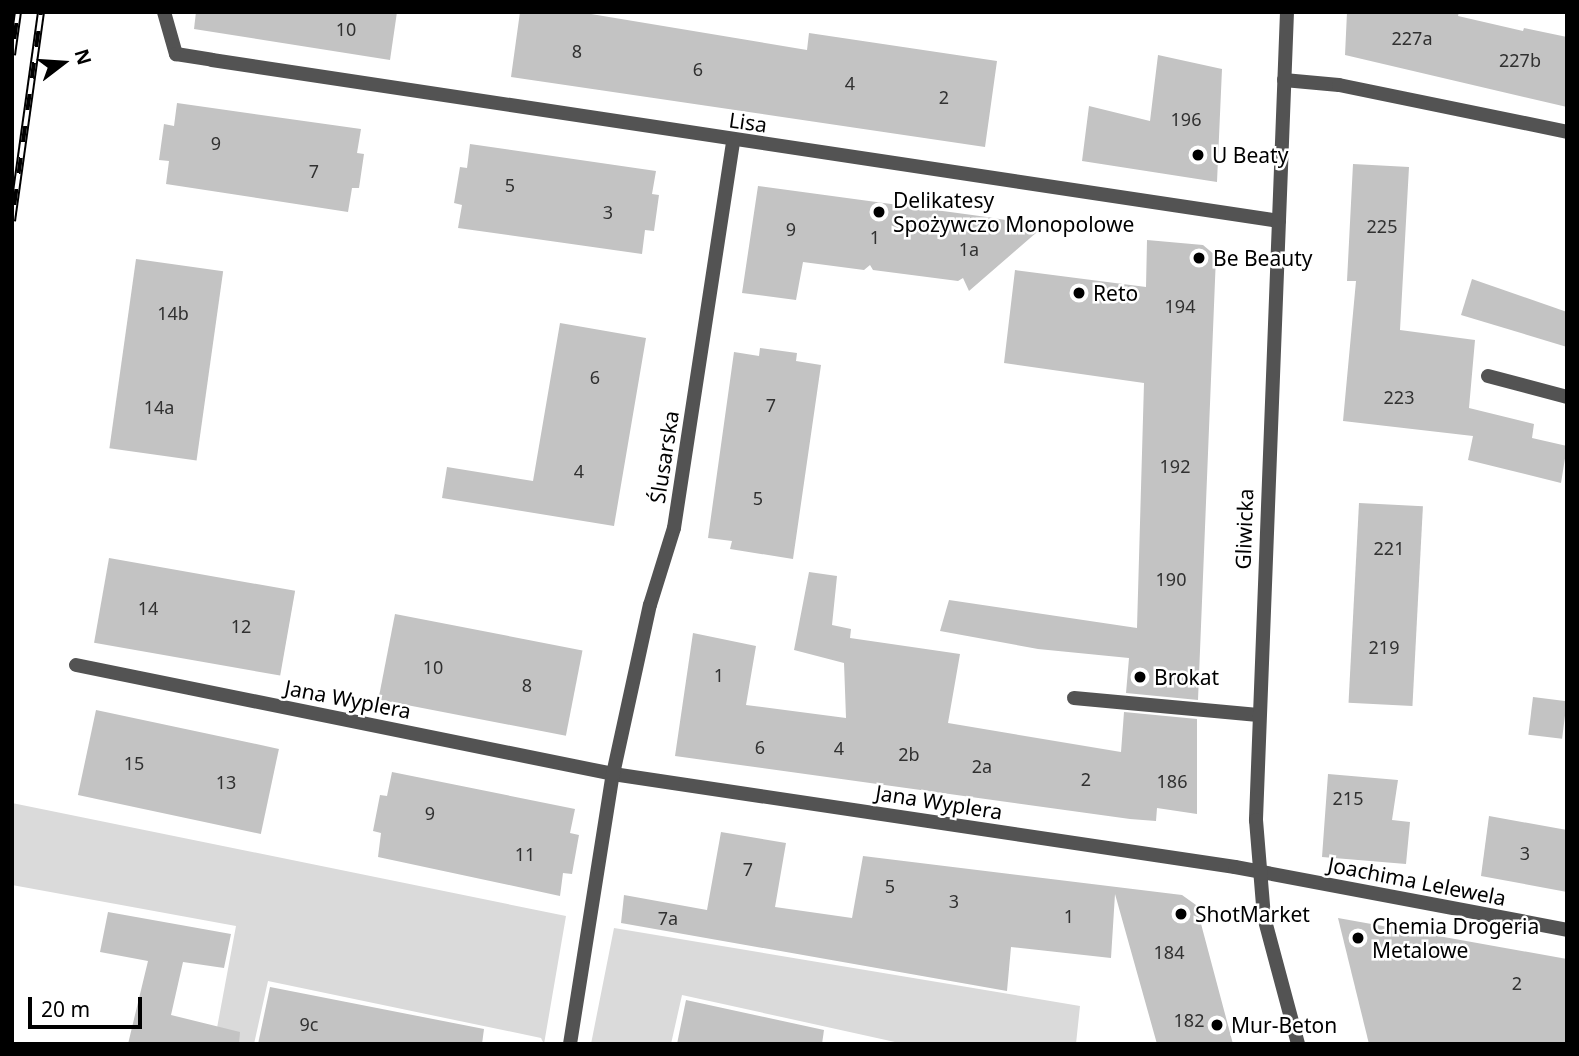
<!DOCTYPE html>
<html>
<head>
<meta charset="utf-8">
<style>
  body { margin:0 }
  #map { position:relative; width:1579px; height:1056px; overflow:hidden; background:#fff; font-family:"Noto Sans",sans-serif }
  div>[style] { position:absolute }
  .green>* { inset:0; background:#dadada }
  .building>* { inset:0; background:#c3c3c3; transform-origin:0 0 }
  .service>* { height:14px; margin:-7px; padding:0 7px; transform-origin:7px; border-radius:7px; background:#535353 }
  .minor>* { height:14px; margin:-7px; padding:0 7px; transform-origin:7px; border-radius:7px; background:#535353 }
  .tertiary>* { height:14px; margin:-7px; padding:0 7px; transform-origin:7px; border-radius:7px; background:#535353 }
  .rail>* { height:8px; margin-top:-4px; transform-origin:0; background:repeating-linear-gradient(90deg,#fff 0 16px,#000 0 32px); box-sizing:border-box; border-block:2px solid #000 }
  .dots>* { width:19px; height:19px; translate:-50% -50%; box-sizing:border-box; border:4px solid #fff; border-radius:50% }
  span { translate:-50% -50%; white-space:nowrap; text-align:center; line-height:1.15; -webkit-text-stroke:5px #fff; paint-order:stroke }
  .number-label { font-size:18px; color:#313131 }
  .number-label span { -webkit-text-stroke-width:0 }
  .street-label { font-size:21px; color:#000 }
  .poi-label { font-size:21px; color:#000 }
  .left { translate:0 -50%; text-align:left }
  .frame { position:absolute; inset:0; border:14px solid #000; pointer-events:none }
  .north { position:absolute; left:28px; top:28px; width:70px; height:70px; -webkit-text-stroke:5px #fff; paint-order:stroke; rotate:73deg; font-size:19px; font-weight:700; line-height:28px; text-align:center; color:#000 }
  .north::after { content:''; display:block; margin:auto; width:24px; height:32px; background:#000; clip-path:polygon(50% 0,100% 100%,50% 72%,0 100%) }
  .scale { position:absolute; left:28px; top:997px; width:114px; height:32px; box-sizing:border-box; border:4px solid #000; border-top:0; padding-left:9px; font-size:21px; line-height:24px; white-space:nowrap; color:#000; -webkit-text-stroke:5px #fff; paint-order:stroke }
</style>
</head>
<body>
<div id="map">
  <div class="green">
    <div style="clip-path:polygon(12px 803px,566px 916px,544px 1044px,541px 1038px,268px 981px,254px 1044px,214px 1044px,236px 926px,12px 885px)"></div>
    <div style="clip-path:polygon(614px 928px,1080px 1006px,1076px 1044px,904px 1044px,682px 995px,671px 1044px,591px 1044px)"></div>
  </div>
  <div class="building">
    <div style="clip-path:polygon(196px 12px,397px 12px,390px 60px,194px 29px)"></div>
    <div style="clip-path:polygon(520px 12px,579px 12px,807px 50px,809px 33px,997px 61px,985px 147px,511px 77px)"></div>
    <div style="clip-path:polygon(1347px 12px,1459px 12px,1458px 16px,1523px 31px,1524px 28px,1567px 37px,1567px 107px,1345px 55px)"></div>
    <div style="clip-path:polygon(1158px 55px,1222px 69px,1217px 182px,1082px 161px,1089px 106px,1150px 121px)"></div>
    <div style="clip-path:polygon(177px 103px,361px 129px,357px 153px,364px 154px,359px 188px,352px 188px,348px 212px,166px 184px,169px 161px,159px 160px,164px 124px,174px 126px)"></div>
    <div style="clip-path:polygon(470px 144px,656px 171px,652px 194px,659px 195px,654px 231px,645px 230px,642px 254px,458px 228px,462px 205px,454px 203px,460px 167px,467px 168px)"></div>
    <div style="clip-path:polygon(1353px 164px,1409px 167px,1400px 330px,1475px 340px,1469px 408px,1534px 424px,1532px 438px,1567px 446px,1561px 483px,1468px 460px,1473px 436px,1343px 421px,1356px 281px,1347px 281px)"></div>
    <div style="clip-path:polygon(758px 186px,987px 217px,1044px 226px,969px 291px,963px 278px,958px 281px,873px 270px,870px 265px,864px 270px,803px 262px,796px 300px,742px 293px)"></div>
    <div style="clip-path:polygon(1147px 240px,1203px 245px,1216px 256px,1198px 700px,1126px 693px,1129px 658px,1038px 649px,940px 631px,949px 600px,1137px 628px,1144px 383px,1004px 363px,1015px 270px,1146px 287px)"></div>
    <div style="left:136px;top:259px;width:88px;height:191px;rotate:8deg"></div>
    <div style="clip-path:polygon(1472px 279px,1567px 312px,1567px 347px,1461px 315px)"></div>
    <div style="clip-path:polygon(560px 323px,646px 338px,614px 526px,442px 498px,447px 467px,533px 481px)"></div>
    <div style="clip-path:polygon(760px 348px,797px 353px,796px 361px,821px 365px,793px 559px,730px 549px,732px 541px,708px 538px,734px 352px,759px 356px)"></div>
    <div style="left:1359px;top:503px;width:64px;height:200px;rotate:3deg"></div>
    <div style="left:109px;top:558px;width:189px;height:86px;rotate:10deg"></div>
    <div style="clip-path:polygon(809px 572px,837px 576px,832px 625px,851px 629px,850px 638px,960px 654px,948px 723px,1121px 752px,1124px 712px,1197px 719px,1197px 814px,1157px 808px,1156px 821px,1130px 819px,675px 756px,693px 633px,756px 646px,746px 705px,846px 718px,844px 663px,794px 650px)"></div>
    <div style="left:395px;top:614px;width:191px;height:87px;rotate:11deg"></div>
    <div style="left:1533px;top:697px;width:34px;height:38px;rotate:7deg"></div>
    <div style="left:96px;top:710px;width:187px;height:87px;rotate:12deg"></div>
    <div style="clip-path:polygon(392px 772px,575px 809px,570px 833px,579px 835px,572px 874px,563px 873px,560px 896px,378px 857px,381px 833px,373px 831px,380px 795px,387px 796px)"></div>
    <div style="clip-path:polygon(1328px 774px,1398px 780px,1392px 820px,1410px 822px,1406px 864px,1322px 857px)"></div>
    <div style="clip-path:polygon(1489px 816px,1567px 830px,1567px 892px,1481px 876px)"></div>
    <div style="clip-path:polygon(721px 832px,786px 843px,775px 907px,852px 918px,863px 856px,1182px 895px,1196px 905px,1233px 1044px,1157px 1044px,1115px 894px,1111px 958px,1011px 947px,1007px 991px,621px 923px,624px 895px,707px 910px)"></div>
    <div style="clip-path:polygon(108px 912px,231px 934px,224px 968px,183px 962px,171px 1015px,240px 1032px,239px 1044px,128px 1044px,148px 961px,100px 952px)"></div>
    <div style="clip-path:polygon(1338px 918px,1567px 959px,1567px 1044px,1369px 1044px)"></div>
    <div style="clip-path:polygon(270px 987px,484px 1029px,482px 1044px,258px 1044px)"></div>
    <div style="clip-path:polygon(686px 1000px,824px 1030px,822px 1044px,677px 1044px)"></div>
  </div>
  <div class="service">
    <div style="left:164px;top:12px;width:44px;rotate:74.1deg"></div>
    <div style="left:176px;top:54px;width:36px;rotate:9deg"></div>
    <div style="left:1074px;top:698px;width:185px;rotate:5.3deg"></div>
  </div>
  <div class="minor">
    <div style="left:212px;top:60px;width:1079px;rotate:8.58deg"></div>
    <div style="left:1284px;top:80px;width:55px;rotate:5.2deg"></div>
    <div style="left:1339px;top:85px;width:233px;rotate:11.6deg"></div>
    <div style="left:1488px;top:376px;width:82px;rotate:14.9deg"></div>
    <div style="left:76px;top:665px;width:548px;rotate:11.47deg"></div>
    <div style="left:613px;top:774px;width:629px;rotate:8.5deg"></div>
    <div style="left:1235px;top:867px;width:338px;rotate:10.7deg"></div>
    <div style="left:570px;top:1044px;width:273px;rotate:-81deg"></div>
    <div style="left:613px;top:774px;width:173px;rotate:-77.7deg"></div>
    <div style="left:650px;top:605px;width:81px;rotate:-72.7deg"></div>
    <div style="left:674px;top:528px;width:391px;rotate:-81.3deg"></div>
  </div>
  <div class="tertiary">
    <div style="left:1287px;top:12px;width:809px;rotate:92.2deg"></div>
    <div style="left:1256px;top:820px;width:97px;rotate:85.3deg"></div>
    <div style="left:1264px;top:917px;width:131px;rotate:75deg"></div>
  </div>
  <div class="rail">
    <div style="left:12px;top:55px;width:43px;rotate:-82.1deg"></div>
    <div style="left:12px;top:221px;width:211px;rotate:-82.1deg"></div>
  </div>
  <div class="dots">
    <div style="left:1198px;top:155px;background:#000"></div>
    <div style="left:879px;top:212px;background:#000"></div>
    <div style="left:1199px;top:258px;background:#000"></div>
    <div style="left:1079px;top:293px;background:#000"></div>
    <div style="left:1140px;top:677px;background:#000"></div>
    <div style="left:1181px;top:914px;background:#000"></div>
    <div style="left:1358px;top:938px;background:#000"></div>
    <div style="left:1217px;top:1025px;background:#000"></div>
  </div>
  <div class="number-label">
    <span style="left:346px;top:29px">10</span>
    <span style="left:1412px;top:38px">227a</span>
    <span style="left:577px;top:51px">8</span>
    <span style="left:1520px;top:60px">227b</span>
    <span style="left:698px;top:69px">6</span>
    <span style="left:850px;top:83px">4</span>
    <span style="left:944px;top:97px">2</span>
    <span style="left:1186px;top:119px">196</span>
    <span style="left:216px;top:143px">9</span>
    <span style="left:314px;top:171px">7</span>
    <span style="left:510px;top:185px">5</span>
    <span style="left:608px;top:212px">3</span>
    <span style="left:1382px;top:226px">225</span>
    <span style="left:791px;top:229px">9</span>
    <span style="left:875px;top:237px">1</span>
    <span style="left:969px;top:249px">1a</span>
    <span style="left:1180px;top:306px">194</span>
    <span style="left:173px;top:313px">14b</span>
    <span style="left:595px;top:377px">6</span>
    <span style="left:1399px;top:397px">223</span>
    <span style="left:771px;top:405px">7</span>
    <span style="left:159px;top:407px">14a</span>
    <span style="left:1175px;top:466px">192</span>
    <span style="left:579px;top:471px">4</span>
    <span style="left:758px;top:498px">5</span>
    <span style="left:1389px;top:548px">221</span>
    <span style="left:1171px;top:579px">190</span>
    <span style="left:148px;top:608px">14</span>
    <span style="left:241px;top:626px">12</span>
    <span style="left:1384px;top:647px">219</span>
    <span style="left:433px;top:667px">10</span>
    <span style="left:719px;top:675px">1</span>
    <span style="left:527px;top:685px">8</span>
    <span style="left:760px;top:747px">6</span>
    <span style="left:839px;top:748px">4</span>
    <span style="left:909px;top:754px">2b</span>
    <span style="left:134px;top:763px">15</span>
    <span style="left:982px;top:766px">2a</span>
    <span style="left:1086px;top:779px">2</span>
    <span style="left:1172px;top:781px">186</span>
    <span style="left:226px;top:782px">13</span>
    <span style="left:1348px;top:798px">215</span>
    <span style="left:430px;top:813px">9</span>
    <span style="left:1525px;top:853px">3</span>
    <span style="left:525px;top:854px">11</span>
    <span style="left:748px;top:869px">7</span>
    <span style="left:890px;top:886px">5</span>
    <span style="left:954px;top:901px">3</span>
    <span style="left:1069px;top:916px">1</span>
    <span style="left:668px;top:918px">7a</span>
    <span style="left:1169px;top:952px">184</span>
    <span style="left:1517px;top:983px">2</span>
    <span style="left:1189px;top:1020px">182</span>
    <span style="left:309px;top:1024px">9c</span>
  </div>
  <div class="street-label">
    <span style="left:748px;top:122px;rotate:8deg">Lisa</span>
    <span style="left:664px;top:457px;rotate:-81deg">Ślusarska</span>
    <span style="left:1244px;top:529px;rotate:-88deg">Gliwicka</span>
    <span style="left:348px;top:699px;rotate:11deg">Jana Wyplera</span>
    <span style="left:939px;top:802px;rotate:9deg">Jana Wyplera</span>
    <span style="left:1417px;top:881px;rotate:11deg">Joachima Lelewela</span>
  </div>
  <div class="poi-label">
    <span class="left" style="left:1212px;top:155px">U Beaty</span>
    <span class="left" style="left:893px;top:212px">Delikatesy<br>Spożywczo Monopolowe</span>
    <span class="left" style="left:1213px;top:258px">Be Beauty</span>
    <span class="left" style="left:1093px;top:293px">Reto</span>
    <span class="left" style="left:1154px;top:677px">Brokat</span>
    <span class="left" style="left:1195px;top:914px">ShotMarket</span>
    <span class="left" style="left:1372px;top:938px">Chemia Drogeria<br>Metalowe</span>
    <span class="left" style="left:1231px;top:1025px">Mur-Beton</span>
  </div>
  <div class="frame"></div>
  <div class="north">N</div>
  <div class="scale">20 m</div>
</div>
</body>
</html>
